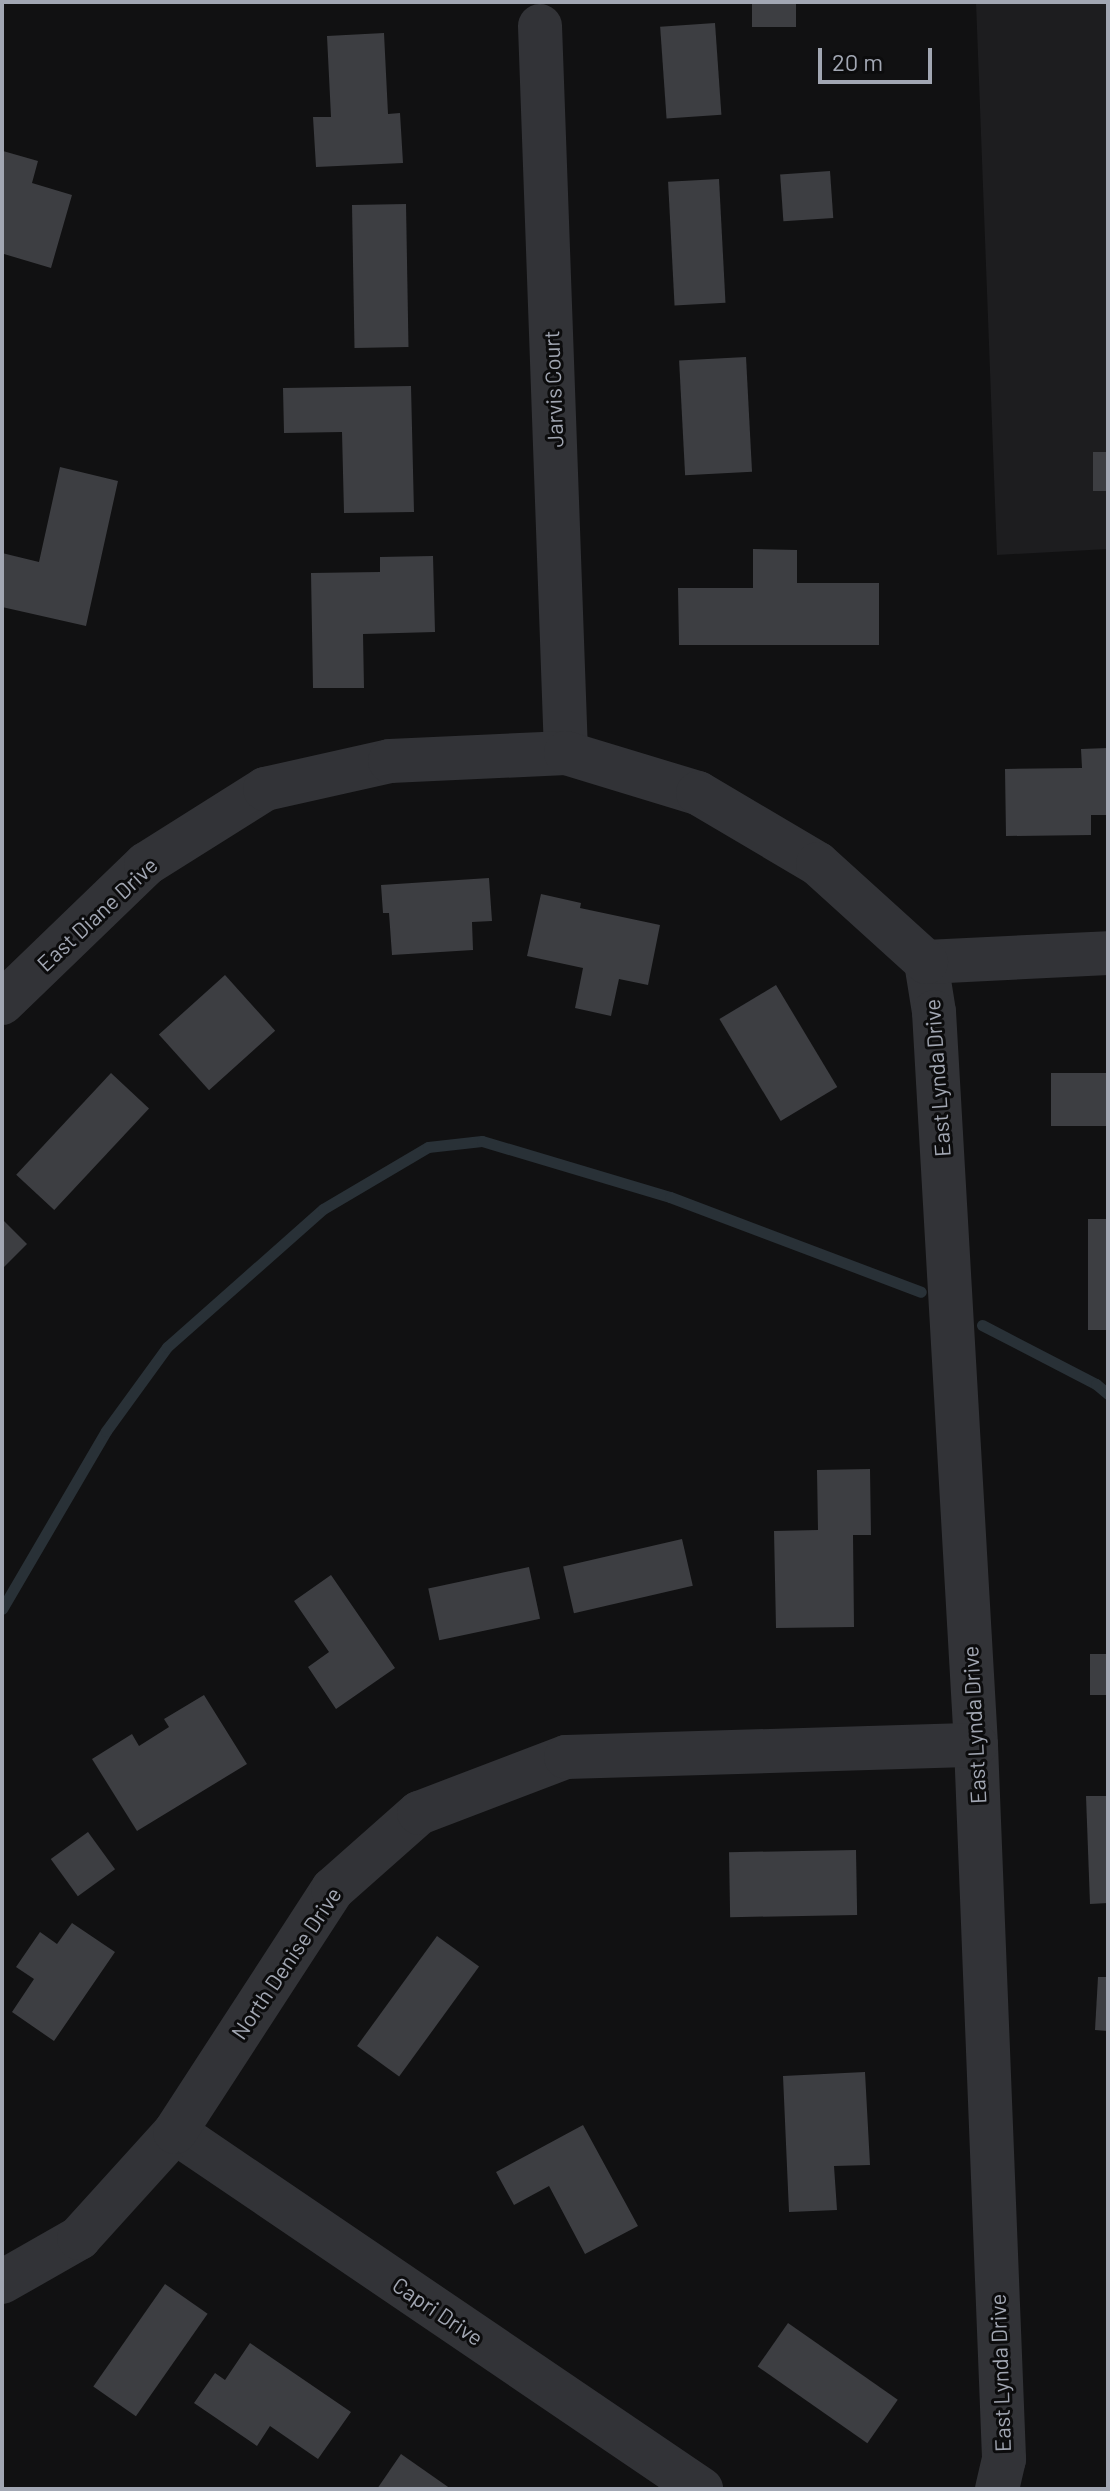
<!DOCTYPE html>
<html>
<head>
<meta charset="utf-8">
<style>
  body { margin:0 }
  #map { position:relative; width:1110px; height:2491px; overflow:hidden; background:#111112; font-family:Barlow,sans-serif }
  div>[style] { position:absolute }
  .built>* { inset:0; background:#1d1d1f }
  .stream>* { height:11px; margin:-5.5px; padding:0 5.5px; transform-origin:5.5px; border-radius:5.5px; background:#293137 }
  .building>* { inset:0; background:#3d3e42; transform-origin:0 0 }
  .street>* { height:44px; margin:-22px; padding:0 22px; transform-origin:22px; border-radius:22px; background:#323337 }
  span { translate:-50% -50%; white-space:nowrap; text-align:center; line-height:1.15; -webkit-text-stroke:6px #0c0c0d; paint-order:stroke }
  .street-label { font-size:22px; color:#a2a7b3 }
  .frame { position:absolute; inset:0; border:4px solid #a2a7b3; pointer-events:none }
  .scale { position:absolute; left:818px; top:48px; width:114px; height:36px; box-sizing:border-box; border:4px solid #a2a7b3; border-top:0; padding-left:10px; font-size:24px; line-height:28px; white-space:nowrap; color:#a2a7b3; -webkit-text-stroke:6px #0c0c0d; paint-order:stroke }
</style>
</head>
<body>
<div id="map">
  <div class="built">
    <div style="clip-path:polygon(976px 2px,1108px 2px,1108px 549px,997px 555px)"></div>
  </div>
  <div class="stream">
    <div style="left:982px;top:1325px;width:128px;rotate:27.4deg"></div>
    <div style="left:1096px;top:1384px;width:16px;rotate:40deg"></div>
    <div style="left:2px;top:1609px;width:206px;rotate:-59.7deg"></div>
    <div style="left:106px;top:1431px;width:104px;rotate:-54deg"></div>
    <div style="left:167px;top:1347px;width:208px;rotate:-41.5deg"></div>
    <div style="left:323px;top:1209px;width:122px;rotate:-30.6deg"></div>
    <div style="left:428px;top:1147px;width:54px;rotate:-6.3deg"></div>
    <div style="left:482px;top:1141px;width:196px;rotate:16.6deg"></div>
    <div style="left:670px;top:1197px;width:268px;rotate:20.7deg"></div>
  </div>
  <div class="building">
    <div style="left:752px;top:2px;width:44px;height:25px"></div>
    <div style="left:715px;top:23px;width:92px;height:55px;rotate:86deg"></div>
    <div style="clip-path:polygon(384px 33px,388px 114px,400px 113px,403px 163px,316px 167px,313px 117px,331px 117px,327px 36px)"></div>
    <div style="clip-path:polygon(3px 151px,38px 161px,32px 183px,72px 195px,51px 268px,4px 254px)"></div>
    <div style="left:830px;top:171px;width:47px;height:50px;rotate:86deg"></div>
    <div style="left:719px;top:179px;width:124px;height:51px;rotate:87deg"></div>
    <div style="left:406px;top:204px;width:143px;height:54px;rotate:89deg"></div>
    <div style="left:746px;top:357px;width:115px;height:67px;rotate:87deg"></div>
    <div style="clip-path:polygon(411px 386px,414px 512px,344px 513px,342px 432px,284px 433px,283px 388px)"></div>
    <div style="left:1108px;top:452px;width:39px;height:15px;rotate:90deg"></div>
    <div style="clip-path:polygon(60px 467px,118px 481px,86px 626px,2px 607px,2px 553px,39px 562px)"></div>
    <div style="clip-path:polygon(753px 549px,797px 550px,797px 583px,879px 583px,879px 645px,679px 645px,678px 588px,753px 588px)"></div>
    <div style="clip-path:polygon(433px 556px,435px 632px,363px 634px,364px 688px,313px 688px,311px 573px,380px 572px,380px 557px)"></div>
    <div style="clip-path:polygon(1108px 748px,1108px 815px,1091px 815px,1091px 835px,1006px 836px,1005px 769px,1082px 768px,1081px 749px)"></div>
    <div style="clip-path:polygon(489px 878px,492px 921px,472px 922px,473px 950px,392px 955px,389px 913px,383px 913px,381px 885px)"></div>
    <div style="clip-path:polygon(541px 894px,581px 903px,580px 908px,660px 925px,648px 985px,619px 979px,611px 1016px,575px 1008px,583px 968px,527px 956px)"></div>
    <div style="left:225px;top:975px;width:75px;height:89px;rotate:48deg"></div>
    <div style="left:776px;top:985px;width:119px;height:66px;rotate:59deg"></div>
    <div style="left:111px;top:1073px;width:52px;height:139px;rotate:43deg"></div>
    <div style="left:1051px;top:1073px;width:57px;height:53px"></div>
    <div style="clip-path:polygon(2px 1219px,27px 1244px,2px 1269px)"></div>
    <div style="left:1088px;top:1219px;width:20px;height:111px"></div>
    <div style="clip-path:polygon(870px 1469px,871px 1535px,853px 1535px,854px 1627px,776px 1628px,774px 1531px,818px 1530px,817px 1470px)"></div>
    <div style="left:682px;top:1539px;width:48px;height:122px;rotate:77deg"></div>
    <div style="left:529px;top:1567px;width:53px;height:103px;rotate:78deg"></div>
    <div style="clip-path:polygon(331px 1575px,395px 1668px,336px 1709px,308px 1667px,329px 1652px,294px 1601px)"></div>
    <div style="left:1090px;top:1654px;width:18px;height:41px"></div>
    <div style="clip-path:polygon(204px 1695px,247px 1764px,137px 1831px,92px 1759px,132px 1734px,139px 1746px,169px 1727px,164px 1719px)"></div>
    <div style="clip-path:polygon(1086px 1796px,1108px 1796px,1108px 1903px,1090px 1904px)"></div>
    <div style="left:88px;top:1832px;width:46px;height:46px;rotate:54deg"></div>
    <div style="left:856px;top:1850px;width:65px;height:127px;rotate:89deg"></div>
    <div style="clip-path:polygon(72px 1923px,115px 1952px,54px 2041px,12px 2012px,34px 1979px,16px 1967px,40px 1932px,57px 1944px)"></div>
    <div style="left:437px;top:1936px;width:52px;height:136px;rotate:36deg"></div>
    <div style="clip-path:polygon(1098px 1977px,1108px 1977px,1108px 2031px,1095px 2030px)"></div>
    <div style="clip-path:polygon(865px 2072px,870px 2165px,834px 2166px,837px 2210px,789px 2212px,783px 2076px)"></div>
    <div style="clip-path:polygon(583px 2125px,638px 2226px,585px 2254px,549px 2186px,514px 2205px,496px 2172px)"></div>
    <div style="left:165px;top:2284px;width:52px;height:125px;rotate:35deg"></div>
    <div style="left:788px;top:2323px;width:134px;height:53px;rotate:35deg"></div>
    <div style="clip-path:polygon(250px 2343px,351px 2412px,318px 2459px,270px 2426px,257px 2446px,194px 2403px,215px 2373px,225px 2380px)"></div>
    <div style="clip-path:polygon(401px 2454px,451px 2489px,377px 2489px)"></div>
  </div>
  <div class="street">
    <div style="left:540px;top:26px;width:727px;rotate:87.95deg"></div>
    <div style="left:926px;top:962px;width:51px;rotate:80.9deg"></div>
    <div style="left:934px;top:1012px;width:734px;rotate:86.72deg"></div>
    <div style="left:976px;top:1745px;width:715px;rotate:87.75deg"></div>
    <div style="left:1004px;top:2459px;width:31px;rotate:103deg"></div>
    <div style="left:926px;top:962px;width:182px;rotate:-2.8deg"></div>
    <div style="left:2px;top:1003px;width:200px;rotate:-44deg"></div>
    <div style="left:146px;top:864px;width:141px;rotate:-32.2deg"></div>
    <div style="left:265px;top:789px;width:128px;rotate:-12.6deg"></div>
    <div style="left:390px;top:761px;width:176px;rotate:-2.6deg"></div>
    <div style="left:566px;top:753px;width:138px;rotate:16.9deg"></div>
    <div style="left:698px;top:793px;width:139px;rotate:30.6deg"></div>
    <div style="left:818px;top:864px;width:146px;rotate:42.2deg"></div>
    <div style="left:175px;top:2132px;width:636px;rotate:34.17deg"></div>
    <div style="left:2px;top:2282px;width:89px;rotate:-29.7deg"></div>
    <div style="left:79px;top:2238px;width:143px;rotate:-47.8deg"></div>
    <div style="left:175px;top:2132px;width:290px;rotate:-57deg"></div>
    <div style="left:333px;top:1889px;width:115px;rotate:-41.5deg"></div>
    <div style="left:419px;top:1813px;width:157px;rotate:-20.9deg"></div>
    <div style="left:566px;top:1757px;width:410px;rotate:-1.7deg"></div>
  </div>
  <div class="street-label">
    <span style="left:553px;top:389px;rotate:-92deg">Jarvis Court</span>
    <span style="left:97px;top:914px;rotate:-43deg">East Diane Drive</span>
    <span style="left:937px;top:1078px;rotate:-94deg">East Lynda Drive</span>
    <span style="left:974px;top:1725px;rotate:-93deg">East Lynda Drive</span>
    <span style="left:286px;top:1963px;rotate:-56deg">North Denise Drive</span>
    <span style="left:438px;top:2311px;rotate:34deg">Capri Drive</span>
    <span style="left:1000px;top:2373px;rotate:-92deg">East Lynda Drive</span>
  </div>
  <div class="frame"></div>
  <div class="scale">20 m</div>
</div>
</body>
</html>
